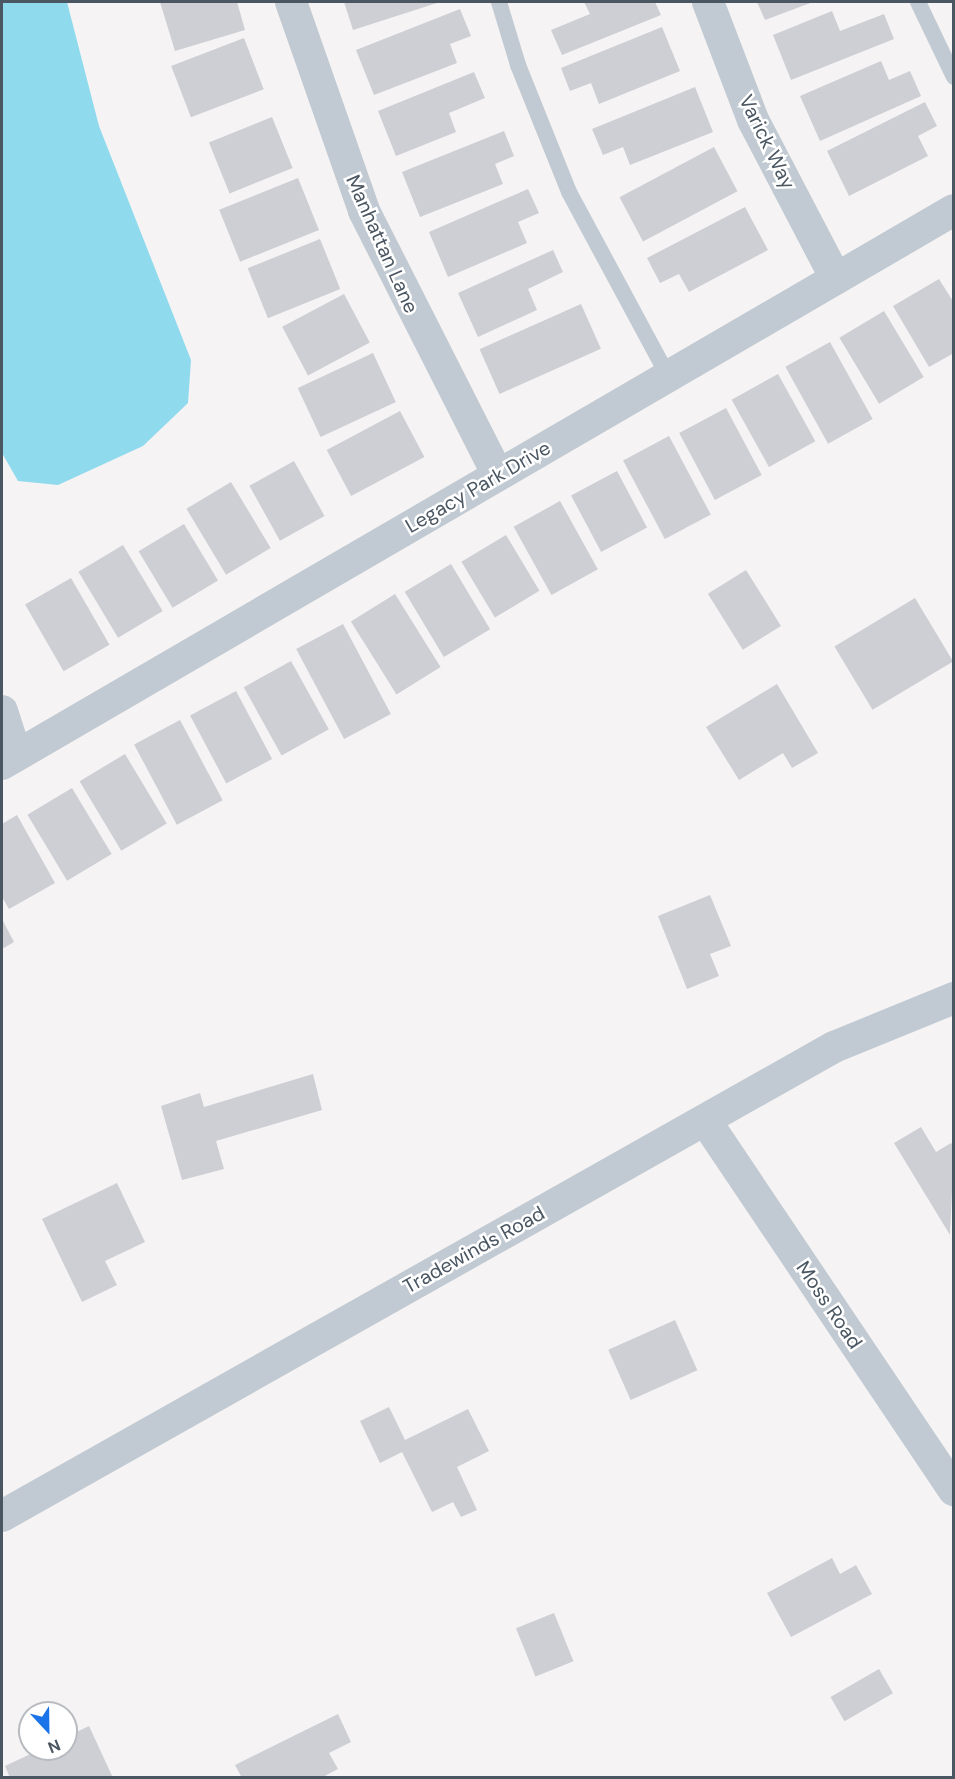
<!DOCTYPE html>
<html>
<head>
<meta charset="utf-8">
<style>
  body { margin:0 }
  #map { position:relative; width:955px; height:1779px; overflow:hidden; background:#f5f3f3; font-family:"DM Sans",sans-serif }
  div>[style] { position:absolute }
  .water>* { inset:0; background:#90daee }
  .building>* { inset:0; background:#cdcfd5; transform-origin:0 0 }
  .service>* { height:16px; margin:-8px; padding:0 8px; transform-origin:8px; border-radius:8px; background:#c1cad2 }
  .minor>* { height:32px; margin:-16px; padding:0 16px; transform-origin:16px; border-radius:16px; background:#c1cad2 }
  span { translate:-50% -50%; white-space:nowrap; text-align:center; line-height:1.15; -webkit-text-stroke:5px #fff; paint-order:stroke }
  .street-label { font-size:20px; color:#4a5661 }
  .frame { position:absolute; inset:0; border:3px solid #4a5661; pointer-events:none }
  .north { position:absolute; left:18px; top:1701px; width:60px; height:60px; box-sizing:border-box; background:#fff; border:2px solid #b7bbc0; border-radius:50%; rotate:158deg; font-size:16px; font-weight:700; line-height:24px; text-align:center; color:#4a5661 }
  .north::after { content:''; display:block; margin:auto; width:21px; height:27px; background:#1a73e8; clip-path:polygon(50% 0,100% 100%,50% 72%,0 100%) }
</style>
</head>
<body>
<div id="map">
  <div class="water">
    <div style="clip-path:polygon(2px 2px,67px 2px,99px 126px,191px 360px,188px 403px,143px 446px,58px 485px,18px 481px,2px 453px)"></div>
  </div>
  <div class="building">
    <div style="clip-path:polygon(160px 2px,237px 2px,245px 30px,175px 51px)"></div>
    <div style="clip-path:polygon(344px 2px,436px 2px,437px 3px,353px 30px)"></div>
    <div style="clip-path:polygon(584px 2px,655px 2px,661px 15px,562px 55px,551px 30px,590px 14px)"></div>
    <div style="clip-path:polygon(757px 2px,813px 2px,765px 20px)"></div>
    <div style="clip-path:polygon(460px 9px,471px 36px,450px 44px,457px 63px,374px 95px,356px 50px)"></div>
    <div style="clip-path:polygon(832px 11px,840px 31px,884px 14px,894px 39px,791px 80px,773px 35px)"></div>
    <div style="clip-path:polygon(662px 27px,680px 71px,599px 104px,591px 83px,570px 91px,561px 68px)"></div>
    <div style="left:244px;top:38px;width:55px;height:78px;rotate:69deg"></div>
    <div style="clip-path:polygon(881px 61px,889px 80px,910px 71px,921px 96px,820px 141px,800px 96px)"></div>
    <div style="clip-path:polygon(474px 72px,485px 98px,449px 113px,456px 132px,396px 156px,378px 111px)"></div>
    <div style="clip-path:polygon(695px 87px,713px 132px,630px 165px,623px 147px,603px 155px,592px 129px)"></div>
    <div style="clip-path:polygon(925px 102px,937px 126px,918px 136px,928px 156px,849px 196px,827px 151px)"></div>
    <div style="left:272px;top:117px;width:55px;height:68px;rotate:68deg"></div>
    <div style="clip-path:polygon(504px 131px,514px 156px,495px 164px,503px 184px,420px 217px,402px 172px)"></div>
    <div style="left:714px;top:147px;width:50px;height:107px;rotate:62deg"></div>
    <div style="left:298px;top:178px;width:56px;height:85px;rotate:68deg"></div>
    <div style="clip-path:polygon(528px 189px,539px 213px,518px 222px,527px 243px,448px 277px,429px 232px)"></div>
    <div style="clip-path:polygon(745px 207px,768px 250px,689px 292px,679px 274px,660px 283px,647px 258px)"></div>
    <div style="left:320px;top:239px;width:54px;height:78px;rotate:68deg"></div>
    <div style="clip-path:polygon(553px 250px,563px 272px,528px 289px,537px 310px,478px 337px,458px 293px)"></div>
    <div style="clip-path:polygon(939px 279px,954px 303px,954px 353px,929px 367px,893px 306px)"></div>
    <div style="left:344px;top:294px;width:55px;height:70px;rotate:62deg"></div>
    <div style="left:581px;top:304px;width:49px;height:111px;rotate:66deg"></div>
    <div style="left:884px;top:311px;width:77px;height:52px;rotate:59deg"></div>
    <div style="left:830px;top:342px;width:88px;height:51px;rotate:61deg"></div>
    <div style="left:373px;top:353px;width:54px;height:83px;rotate:65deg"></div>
    <div style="left:778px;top:374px;width:77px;height:53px;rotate:61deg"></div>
    <div style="left:726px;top:408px;width:76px;height:53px;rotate:62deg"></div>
    <div style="left:400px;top:411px;width:52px;height:83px;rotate:62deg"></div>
    <div style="left:669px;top:436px;width:89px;height:52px;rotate:62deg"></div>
    <div style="left:294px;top:461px;width:63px;height:51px;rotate:61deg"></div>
    <div style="left:617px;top:471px;width:64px;height:52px;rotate:62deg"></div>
    <div style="left:231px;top:482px;width:77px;height:52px;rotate:59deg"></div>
    <div style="left:560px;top:501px;width:78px;height:53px;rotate:61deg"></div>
    <div style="left:184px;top:524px;width:66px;height:53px;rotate:59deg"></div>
    <div style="left:506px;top:535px;width:65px;height:52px;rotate:59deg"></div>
    <div style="left:123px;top:545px;width:77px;height:52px;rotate:59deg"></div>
    <div style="left:451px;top:564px;width:76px;height:54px;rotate:59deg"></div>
    <div style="left:746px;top:570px;width:66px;height:45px;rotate:58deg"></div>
    <div style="left:71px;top:578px;width:77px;height:53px;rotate:60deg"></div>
    <div style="left:395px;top:594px;width:86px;height:52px;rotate:58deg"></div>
    <div style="left:915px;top:598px;width:74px;height:94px;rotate:59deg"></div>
    <div style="left:343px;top:624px;width:102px;height:53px;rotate:62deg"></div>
    <div style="left:291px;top:661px;width:78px;height:54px;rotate:61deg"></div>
    <div style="clip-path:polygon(777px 684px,818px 753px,792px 768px,783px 753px,739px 780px,706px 727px)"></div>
    <div style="left:236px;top:691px;width:77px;height:52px;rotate:62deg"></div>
    <div style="left:180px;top:720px;width:91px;height:52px;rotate:62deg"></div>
    <div style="left:125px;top:754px;width:81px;height:53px;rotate:59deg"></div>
    <div style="left:72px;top:788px;width:77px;height:52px;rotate:59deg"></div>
    <div style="clip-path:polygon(17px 815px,55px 883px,9px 909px,2px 897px,2px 824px)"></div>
    <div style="clip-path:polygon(710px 895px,731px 946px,710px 954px,719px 976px,687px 989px,658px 916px)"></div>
    <div style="clip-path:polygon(2px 919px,14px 942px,2px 949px)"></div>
    <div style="clip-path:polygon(313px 1074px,322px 1110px,216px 1141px,224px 1169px,182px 1180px,161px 1106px,200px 1093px,204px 1107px)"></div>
    <div style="clip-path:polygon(921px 1127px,936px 1152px,951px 1143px,954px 1147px,950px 1235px,894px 1143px)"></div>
    <div style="clip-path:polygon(117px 1183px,145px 1242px,105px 1261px,117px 1285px,82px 1302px,42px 1219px)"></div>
    <div style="left:675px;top:1320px;width:55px;height:73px;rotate:66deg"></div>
    <div style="clip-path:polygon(389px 1407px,405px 1440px,468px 1409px,489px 1451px,457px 1467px,477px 1510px,461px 1517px,453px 1502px,432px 1512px,402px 1452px,380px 1463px,360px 1421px)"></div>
    <div style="clip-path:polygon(832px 1558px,840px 1574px,856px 1565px,872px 1594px,791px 1637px,767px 1593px)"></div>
    <div style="left:554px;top:1613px;width:52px;height:41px;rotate:68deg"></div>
    <div style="left:879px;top:1669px;width:28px;height:56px;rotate:60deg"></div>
    <div style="clip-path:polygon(338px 1714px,351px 1742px,329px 1753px,338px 1769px,321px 1778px,242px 1778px,235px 1765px)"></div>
    <div style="clip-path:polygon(89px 1726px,113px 1778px,10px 1778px,5px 1766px,41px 1749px,66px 1749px,66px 1737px)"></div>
  </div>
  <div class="service">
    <div style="left:499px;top:2px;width:66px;rotate:73.2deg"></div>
    <div style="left:518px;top:65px;width:137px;rotate:68.1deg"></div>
    <div style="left:569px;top:192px;width:209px;rotate:61.7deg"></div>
    <div style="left:918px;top:2px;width:83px;rotate:64.4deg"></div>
  </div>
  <div class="minor">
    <div style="left:291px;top:2px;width:221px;rotate:70.7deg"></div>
    <div style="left:364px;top:211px;width:296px;rotate:63.1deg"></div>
    <div style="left:708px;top:2px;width:126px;rotate:69.1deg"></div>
    <div style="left:753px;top:120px;width:179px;rotate:62.4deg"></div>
    <div style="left:2px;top:711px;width:46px;rotate:72.3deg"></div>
    <div style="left:2px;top:764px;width:1101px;rotate:-30.2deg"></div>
    <div style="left:705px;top:1120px;width:446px;rotate:56.1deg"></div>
    <div style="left:2px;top:1516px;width:955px;rotate:-29.41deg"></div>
    <div style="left:834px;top:1047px;width:130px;rotate:-22.2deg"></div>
  </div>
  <div class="street-label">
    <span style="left:767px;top:142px;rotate:64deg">Varick Way</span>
    <span style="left:382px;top:244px;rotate:66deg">Manhattan Lane</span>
    <span style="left:478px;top:487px;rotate:-30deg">Legacy Park Drive</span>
    <span style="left:474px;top:1250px;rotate:-29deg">Tradewinds Road</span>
    <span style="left:829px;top:1305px;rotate:56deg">Moss Road</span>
  </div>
  <div class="frame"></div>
  <div class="north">N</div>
</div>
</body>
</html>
